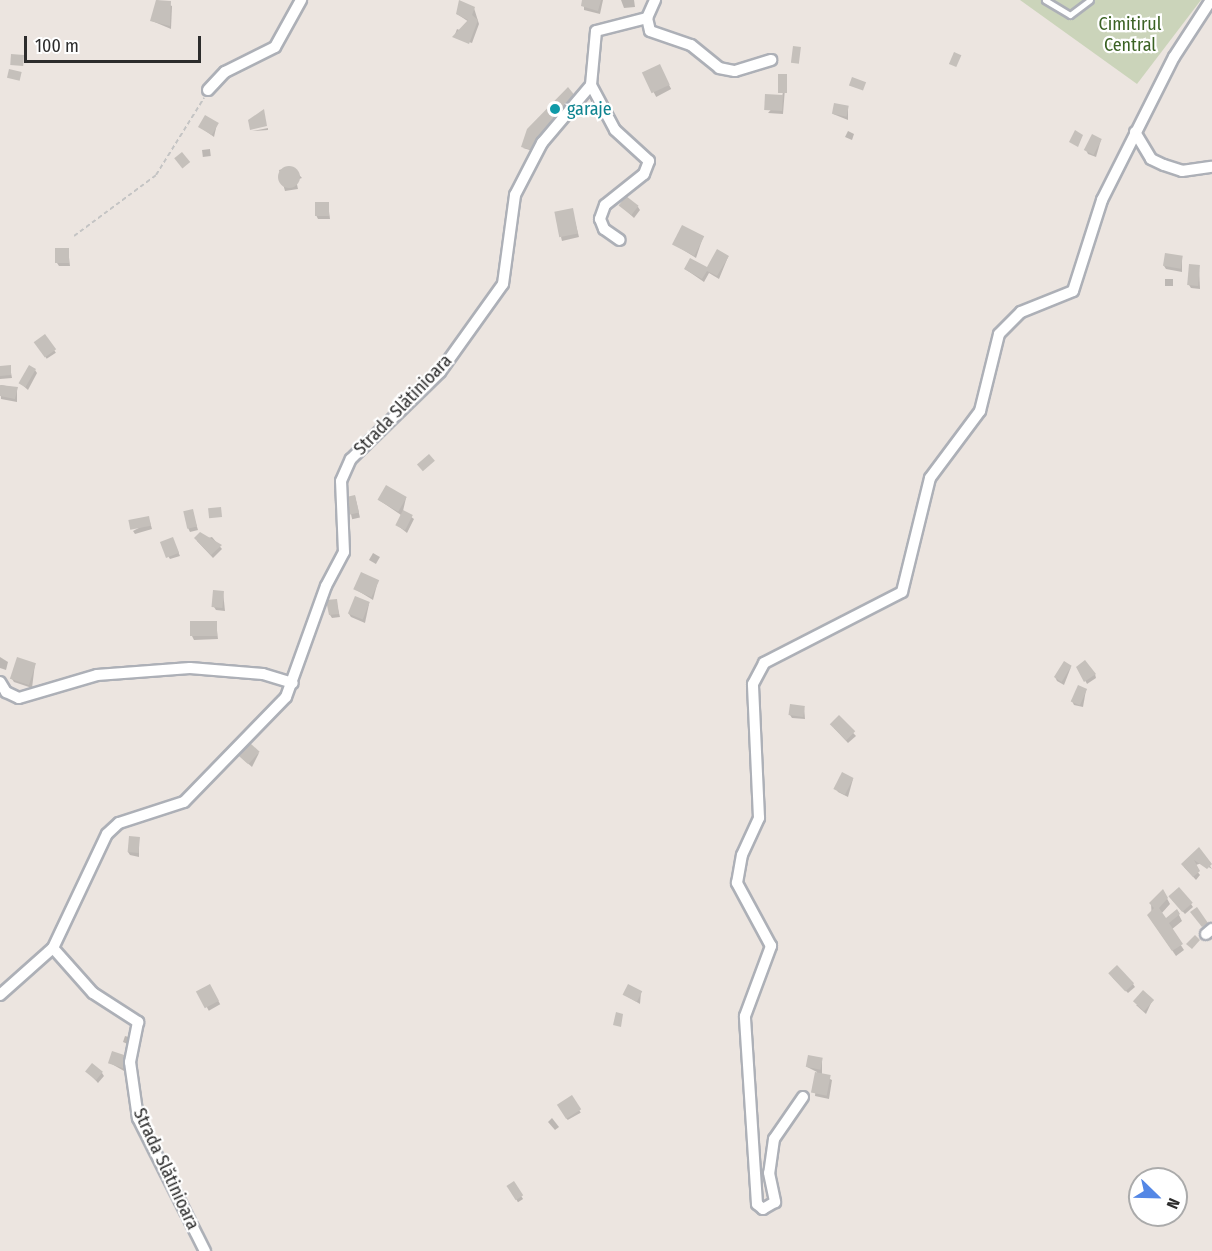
<!DOCTYPE html>
<html>
<head>
<meta charset="utf-8">
<style>
  body { margin:0 }
  #map { position:relative; width:1212px; height:1251px; overflow:hidden; background:#ece5e0; font-family:"Fira Sans Condensed",sans-serif }
  div>[style] { position:absolute }
  .cemetery>* { inset:0; background:#cbd4ba }
  .shadow>* { inset:0; background:#0003; transform-origin:0 0 }
  .building>* { inset:0; background:#c5c0bb; transform-origin:0 0 }
  .round { border-radius:50% }
  .path>* { height:2px; margin-top:-1px; transform-origin:0; background:repeating-linear-gradient(90deg,#c4c4c4 0 4.5px,transparent 0 7.5px) }
  .roads { filter:drop-shadow(2px 0 #adb0b7) drop-shadow(-2px 0 #adb0b7) drop-shadow(0 2px #adb0b7) drop-shadow(0 -2px #adb0b7) }
  .service>* { height:5px; margin:-2.5px; padding:0 2.5px; transform-origin:2.5px; border-radius:2.5px; background:#fff }
  .minor>* { height:10px; margin:-5px; padding:0 5px; transform-origin:5px; border-radius:5px; background:#fff }
  .dots>* { width:16px; height:16px; translate:-50% -50%; box-sizing:border-box; border:3px solid #fff; border-radius:50% }
  span { translate:-50% -50%; white-space:nowrap; text-align:center; line-height:1.15; -webkit-text-stroke:4.5px #fff; paint-order:stroke }
  .park-label { font-size:18px; color:#3b6224 }
  .culture-label { font-size:18px; color:#0d838f }
  .left { translate:0 -50%; text-align:left }
  .street-label { font-size:18px; color:#2c2c2c }
  .north { position:absolute; left:1128px; top:1167px; width:60px; height:60px; box-sizing:border-box; background:#fff; border:2px solid #ababab; border-radius:50%; rotate:113deg; font-size:16px; font-weight:700; line-height:24px; text-align:center; color:#2c2c2c }
  .north::after { content:''; display:block; margin:auto; width:21px; height:27px; background:#5487e5; clip-path:polygon(50% 0,100% 100%,50% 72%,0 100%) }
  .scale { position:absolute; left:24px; top:36px; width:177px; height:27px; box-sizing:border-box; border:3px solid #2c2c2c; border-top:0; padding-left:8px; font-size:18px; line-height:21px; white-space:nowrap; color:#2c2c2c; -webkit-text-stroke:4px #fff; paint-order:stroke }
</style>
</head>
<body>
<div id="map">
  <div class="cemetery">
    <div style="clip-path:polygon(1020px 0,1201px 0,1137px 84px)"></div>
  </div>
  <div class="shadow">
    <div style="clip-path:polygon(157px 0,172px 6px,171px 29px,152px 21px)"></div>
    <div style="clip-path:polygon(584px 0,603px 0,600px 14px,584px 10px)"></div>
    <div style="clip-path:polygon(621px 0,634px 0,635px 7px,624px 8px)"></div>
    <div style="clip-path:polygon(474px 8px,479px 24px,472px 43px,454px 37px,457px 29px,464px 32px,469px 22px,457px 14px)"></div>
    <div style="left:659px;top:66px;width:26px;height:17px;rotate:62deg"></div>
    <div style="clip-path:polygon(786px 76px,783px 114px,768px 113px,782px 97px)"></div>
    <div style="clip-path:polygon(575px 99px,537px 138px,533px 151px,523px 148px)"></div>
    <div style="clip-path:polygon(848px 108px,848px 120px,833px 114px)"></div>
    <div style="clip-path:polygon(217px 124px,214px 137px,200px 127px)"></div>
    <div style="clip-path:polygon(268px 128px,268px 130px,252px 131px)"></div>
    <div style="clip-path:polygon(848px 131px,854px 134px,852px 140px,845px 137px)"></div>
    <div style="clip-path:polygon(1101px 140px,1096px 157px,1088px 154px,1086px 150px)"></div>
    <div style="left:202px;top:150px;width:8px;height:7px;rotate:-7deg"></div>
    <div style="clip-path:polygon(292px 167px,302px 178px,296px 180px,298px 189px,285px 191px,279px 170px)"></div>
    <div style="clip-path:polygon(328px 204px,330px 219px,318px 219px,316px 215px)"></div>
    <div style="clip-path:polygon(621px 206px,638px 207px,640px 210px,634px 218px)"></div>
    <div style="clip-path:polygon(572px 210px,579px 237px,562px 241px,561px 237px)"></div>
    <div style="clip-path:polygon(703px 237px,696px 258px,674px 244px)"></div>
    <div style="clip-path:polygon(68px 249px,70px 266px,59px 266px,57px 263px)"></div>
    <div style="clip-path:polygon(728px 257px,719px 279px,709px 273px,704px 282px,685px 269px,707px 269px)"></div>
    <div style="clip-path:polygon(1182px 257px,1182px 272px,1166px 269px,1164px 266px)"></div>
    <div style="clip-path:polygon(1199px 267px,1200px 289px,1191px 288px,1189px 285px)"></div>
    <div style="left:1165px;top:279px;width:8px;height:7px"></div>
    <div style="left:45px;top:336px;width:20px;height:11px;rotate:57deg"></div>
    <div style="clip-path:polygon(10px 367px,12px 378px,0 379px,0 368px)"></div>
    <div style="clip-path:polygon(35px 370px,37px 373px,28px 390px,20px 383px)"></div>
    <div style="clip-path:polygon(1px 385px,17px 388px,17px 402px,1px 399px)"></div>
    <div style="left:355px;top:496px;width:22px;height:8px;rotate:77deg"></div>
    <div style="clip-path:polygon(406px 498px,403px 511px,414px 519px,407px 533px,397px 525px,401px 515px,379px 500px)"></div>
    <div style="clip-path:polygon(192px 511px,198px 530px,190px 532px,188px 528px)"></div>
    <div style="clip-path:polygon(150px 522px,152px 529px,135px 534px,133px 531px)"></div>
    <div style="clip-path:polygon(212px 537px,222px 549px,213px 558px,197px 541px)"></div>
    <div style="clip-path:polygon(174px 542px,180px 556px,170px 559px,168px 556px)"></div>
    <div style="left:373px;top:553px;width:8px;height:8px;rotate:30deg"></div>
    <div style="clip-path:polygon(378px 581px,373px 600px,355px 589px)"></div>
    <div style="clip-path:polygon(223px 592px,225px 611px,216px 610px,214px 607px)"></div>
    <div style="clip-path:polygon(336px 601px,340px 617px,332px 618px,330px 615px)"></div>
    <div style="clip-path:polygon(369px 604px,365px 623px,351px 617px,349px 614px)"></div>
    <div style="clip-path:polygon(216px 622px,218px 639px,194px 640px,192px 636px)"></div>
    <div style="clip-path:polygon(0 657px,8px 662px,6px 670px,0 668px)"></div>
    <div style="clip-path:polygon(35px 664px,32px 688px,14px 682px,12px 679px)"></div>
    <div style="clip-path:polygon(1071px 667px,1064px 685px,1057px 681px,1055px 677px)"></div>
    <div style="clip-path:polygon(1078px 667px,1095px 674px,1096px 678px,1087px 684px)"></div>
    <div style="clip-path:polygon(1086px 690px,1083px 707px,1074px 705px,1072px 701px)"></div>
    <div style="clip-path:polygon(804px 707px,805px 719px,792px 718px,790px 715px)"></div>
    <div style="clip-path:polygon(839px 718px,856px 736px,848px 743px,834px 728px)"></div>
    <div style="clip-path:polygon(259px 753px,252px 767px,243px 759px)"></div>
    <div style="clip-path:polygon(853px 779px,848px 797px,838px 792px,836px 789px)"></div>
    <div style="clip-path:polygon(139px 839px,139px 857px,130px 855px,128px 852px)"></div>
    <div style="clip-path:polygon(1199px 849px,1212px 869px,1202px 863px,1193px 866px,1200px 875px,1196px 880px,1184px 867px)"></div>
    <div style="clip-path:polygon(1163px 891px,1170px 904px,1161px 914px,1165px 920px,1177px 911px,1182px 921px,1171px 930px,1184px 950px,1176px 956px,1152px 921px,1151px 903px)"></div>
    <div style="clip-path:polygon(1172px 900px,1191px 904px,1193px 907px,1185px 914px)"></div>
    <div style="clip-path:polygon(1112px 977px,1133px 984px,1135px 987px,1128px 993px)"></div>
    <div style="left:210px;top:986px;width:21px;height:13px;rotate:61deg"></div>
    <div style="clip-path:polygon(641px 992px,640px 1004px,625px 995px)"></div>
    <div style="clip-path:polygon(1152px 1001px,1146px 1014px,1136px 1005px)"></div>
    <div style="clip-path:polygon(125px 1036px,132px 1038px,130px 1045px,123px 1042px)"></div>
    <div style="clip-path:polygon(822px 1059px,822px 1075px,832px 1080px,829px 1099px,815px 1096px,817px 1072px,807px 1067px)"></div>
    <div style="clip-path:polygon(127px 1060px,124px 1071px,110px 1063px)"></div>
    <div style="clip-path:polygon(87px 1071px,102px 1073px,104px 1076px,98px 1083px)"></div>
    <div style="left:572px;top:1097px;width:18px;height:15px;rotate:61deg"></div>
    <div style="clip-path:polygon(552px 1118px,559px 1127px,555px 1130px,548px 1122px)"></div>
    <div style="left:513px;top:1183px;width:19px;height:6px;rotate:58deg"></div>
  </div>
  <div class="building">
    <div style="clip-path:polygon(156px 0,171px 1px,170px 26px,150px 21px)"></div>
    <div style="clip-path:polygon(459px 0,475px 7px,472px 15px,478px 20px,469px 44px,452px 37px,468px 20px,456px 14px)"></div>
    <div style="clip-path:polygon(582px 0,601px 0,598px 11px,581px 6px)"></div>
    <div style="left:793px;top:46px;width:8px;height:17px;rotate:7deg"></div>
    <div style="left:954px;top:52px;width:8px;height:13px;rotate:23deg"></div>
    <div style="left:11px;top:54px;width:13px;height:11px;rotate:4deg"></div>
    <div style="left:660px;top:64px;width:23px;height:20px;rotate:65deg"></div>
    <div style="left:9px;top:69px;width:13px;height:9px;rotate:13deg"></div>
    <div style="left:778px;top:74px;width:9px;height:19px"></div>
    <div style="left:852px;top:77px;width:15px;height:9px;rotate:20deg"></div>
    <div style="clip-path:polygon(568px 87px,576px 97px,537px 137px,532px 150px,521px 147px,527px 129px)"></div>
    <div style="left:765px;top:94px;width:18px;height:16px;rotate:3deg"></div>
    <div style="left:834px;top:103px;width:15px;height:11px;rotate:11deg"></div>
    <div style="clip-path:polygon(264px 109px,267px 126px,250px 130px,248px 120px)"></div>
    <div style="left:205px;top:115px;width:16px;height:14px;rotate:30deg"></div>
    <div style="clip-path:polygon(1075px 130px,1083px 135px,1078px 147px,1069px 142px)"></div>
    <div style="left:1092px;top:134px;width:11px;height:18px;rotate:27deg"></div>
    <div style="left:182px;top:152px;width:13px;height:10px;rotate:51deg"></div>
    <div class="round" style="left:278px;top:166px;width:22px;height:22px"></div>
    <div style="left:626px;top:196px;width:16px;height:12px;rotate:38deg"></div>
    <div style="left:315px;top:202px;width:14px;height:14px"></div>
    <div style="left:573px;top:208px;width:26px;height:19px;rotate:79deg"></div>
    <div style="left:682px;top:225px;width:25px;height:22px;rotate:27deg"></div>
    <div style="left:55px;top:248px;width:14px;height:15px"></div>
    <div style="clip-path:polygon(717px 249px,729px 256px,717px 276px,707px 271px,702px 279px,684px 269px,690px 258px,707px 267px)"></div>
    <div style="left:1165px;top:253px;width:18px;height:13px;rotate:9deg"></div>
    <div style="left:1189px;top:264px;width:11px;height:21px;rotate:5deg"></div>
    <div style="left:45px;top:334px;width:19px;height:14px;rotate:54deg"></div>
    <div style="clip-path:polygon(11px 365px,11px 375px,0 376px,0 366px)"></div>
    <div style="left:29px;top:365px;width:8px;height:21px;rotate:30deg"></div>
    <div style="clip-path:polygon(0 385px,18px 387px,15px 399px,0 396px)"></div>
    <div style="left:429px;top:454px;width:9px;height:16px;rotate:49deg"></div>
    <div style="left:386px;top:485px;width:24px;height:17px;rotate:30deg"></div>
    <div style="left:355px;top:495px;width:18px;height:10px;rotate:77deg"></div>
    <div style="left:221px;top:507px;width:10px;height:13px;rotate:84deg"></div>
    <div style="left:193px;top:509px;width:18px;height:10px;rotate:77deg"></div>
    <div style="left:403px;top:510px;width:11px;height:17px;rotate:27deg"></div>
    <div style="left:149px;top:516px;width:10px;height:21px;rotate:79deg"></div>
    <div style="clip-path:polygon(200px 532px,222px 545px,211px 555px,194px 538px)"></div>
    <div style="left:173px;top:537px;width:17px;height:14px;rotate:69deg"></div>
    <div style="left:361px;top:572px;width:20px;height:19px;rotate:24deg"></div>
    <div style="left:213px;top:590px;width:11px;height:17px;rotate:5deg"></div>
    <div style="left:355px;top:596px;width:16px;height:19px;rotate:22deg"></div>
    <div style="clip-path:polygon(337px 599px,339px 614px,329px 615px,326px 600px)"></div>
    <div style="left:217px;top:621px;width:15px;height:27px;rotate:90deg"></div>
    <div style="left:17px;top:657px;width:20px;height:23px;rotate:18deg"></div>
    <div style="clip-path:polygon(1085px 660px,1096px 674px,1084px 682px,1076px 667px)"></div>
    <div style="left:1064px;top:661px;width:9px;height:19px;rotate:32deg"></div>
    <div style="left:1078px;top:685px;width:10px;height:18px;rotate:24deg"></div>
    <div style="left:790px;top:704px;width:15px;height:11px;rotate:8deg"></div>
    <div style="left:839px;top:715px;width:23px;height:13px;rotate:45deg"></div>
    <div style="left:250px;top:743px;width:13px;height:17px;rotate:42deg"></div>
    <div style="left:842px;top:772px;width:13px;height:19px;rotate:27deg"></div>
    <div style="left:129px;top:836px;width:11px;height:16px;rotate:5deg"></div>
    <div style="clip-path:polygon(1199px 847px,1212px 864px,1207px 869px,1194px 860px,1200px 871px,1193px 877px,1181px 864px)"></div>
    <div style="left:1179px;top:887px;width:21px;height:14px;rotate:49deg"></div>
    <div style="clip-path:polygon(1163px 889px,1168px 898px,1159px 908px,1166px 918px,1177px 909px,1180px 914px,1169px 923px,1183px 944px,1172px 951px,1147px 915px,1154px 908px,1149px 903px)"></div>
    <div style="clip-path:polygon(1197px 907px,1208px 923px,1202px 927px,1190px 912px)"></div>
    <div style="clip-path:polygon(1195px 935px,1200px 940px,1192px 949px,1186px 944px)"></div>
    <div style="left:1117px;top:965px;width:25px;height:12px;rotate:47deg"></div>
    <div style="left:210px;top:984px;width:19px;height:16px;rotate:62deg"></div>
    <div style="left:628px;top:984px;width:16px;height:12px;rotate:27deg"></div>
    <div style="left:1143px;top:990px;width:15px;height:15px;rotate:42deg"></div>
    <div style="clip-path:polygon(616px 1012px,623px 1014px,621px 1027px,613px 1025px)"></div>
    <div style="left:112px;top:1051px;width:16px;height:13px;rotate:18deg"></div>
    <div style="left:808px;top:1055px;width:15px;height:12px;rotate:11deg"></div>
    <div style="left:92px;top:1063px;width:14px;height:11px;rotate:39deg"></div>
    <div style="left:815px;top:1072px;width:16px;height:21px;rotate:11deg"></div>
    <div style="left:572px;top:1095px;width:17px;height:18px;rotate:57deg"></div>
    <div style="left:514px;top:1181px;width:17px;height:9px;rotate:57deg"></div>
  </div>
  <div class="path">
    <div style="left:74px;top:236px;width:102px;rotate:-36.6deg"></div>
    <div style="left:156px;top:175px;width:91px;rotate:-58.1deg"></div>
  </div>
  <div class="roads">
    <div class="service">
      <div style="left:1045px;top:0;width:29px;rotate:31deg"></div>
      <div style="left:1070px;top:15px;width:25px;rotate:-37deg"></div>
    </div>
    <div class="minor">
      <div style="left:647px;top:18px;width:13px;rotate:77deg"></div>
      <div style="left:650px;top:31px;width:43px;rotate:18.9deg"></div>
      <div style="left:691px;top:45px;width:36px;rotate:39deg"></div>
      <div style="left:719px;top:68px;width:16px;rotate:11deg"></div>
      <div style="left:735px;top:71px;width:38px;rotate:-17deg"></div>
      <div style="left:591px;top:85px;width:51px;rotate:61.9deg"></div>
      <div style="left:615px;top:130px;width:46px;rotate:42.4deg"></div>
      <div style="left:649px;top:161px;width:14px;rotate:111deg"></div>
      <div style="left:644px;top:174px;width:50px;rotate:141.5deg"></div>
      <div style="left:605px;top:205px;width:15px;rotate:110deg"></div>
      <div style="left:600px;top:219px;width:11px;rotate:68deg"></div>
      <div style="left:604px;top:229px;width:19px;rotate:35deg"></div>
      <div style="left:208px;top:90px;width:25px;rotate:-47deg"></div>
      <div style="left:225px;top:72px;width:56px;rotate:-26.6deg"></div>
      <div style="left:275px;top:47px;width:54px;rotate:-61deg"></div>
      <div style="left:1135px;top:132px;width:31px;rotate:59deg"></div>
      <div style="left:1151px;top:159px;width:14px;rotate:25deg"></div>
      <div style="left:1164px;top:165px;width:19px;rotate:18deg"></div>
      <div style="left:1182px;top:171px;width:30px;rotate:-8deg"></div>
      <div style="left:0;top:682px;width:12px;rotate:59deg"></div>
      <div style="left:6px;top:692px;width:14px;rotate:25deg"></div>
      <div style="left:19px;top:698px;width:81px;rotate:-16.4deg"></div>
      <div style="left:97px;top:675px;width:93px;rotate:-4.3deg"></div>
      <div style="left:190px;top:668px;width:73px;rotate:4.7deg"></div>
      <div style="left:263px;top:674px;width:31px;rotate:17deg"></div>
      <div style="left:1206px;top:934px;width:8px;rotate:-40deg"></div>
      <div style="left:53px;top:948px;width:60px;rotate:48.4deg"></div>
      <div style="left:93px;top:993px;width:54px;rotate:32.8deg"></div>
      <div style="left:138px;top:1022px;width:41px;rotate:101.3deg"></div>
      <div style="left:130px;top:1062px;width:57px;rotate:81.9deg"></div>
      <div style="left:138px;top:1118px;width:149px;rotate:63.3deg"></div>
      <div style="left:0;top:995px;width:71px;rotate:-41.6deg"></div>
      <div style="left:53px;top:948px;width:126px;rotate:-64.7deg"></div>
      <div style="left:107px;top:834px;width:16px;rotate:-43deg"></div>
      <div style="left:119px;top:823px;width:68px;rotate:-17.9deg"></div>
      <div style="left:184px;top:802px;width:146px;rotate:-45.8deg"></div>
      <div style="left:286px;top:697px;width:118px;rotate:-70.2deg"></div>
      <div style="left:326px;top:586px;width:38px;rotate:-62deg"></div>
      <div style="left:344px;top:552px;width:71px;rotate:-92.4deg"></div>
      <div style="left:341px;top:481px;width:24px;rotate:-66deg"></div>
      <div style="left:351px;top:459px;width:124px;rotate:-44.3deg"></div>
      <div style="left:440px;top:372px;width:108px;rotate:-54.4deg"></div>
      <div style="left:503px;top:284px;width:90px;rotate:-82.3deg"></div>
      <div style="left:515px;top:195px;width:59px;rotate:-62.6deg"></div>
      <div style="left:542px;top:143px;width:76px;rotate:-49.8deg"></div>
      <div style="left:591px;top:85px;width:54px;rotate:-84.7deg"></div>
      <div style="left:596px;top:31px;width:53px;rotate:-14.3deg"></div>
      <div style="left:647px;top:18px;width:20px;rotate:-66deg"></div>
      <div style="left:803px;top:1097px;width:51px;rotate:124.6deg"></div>
      <div style="left:774px;top:1139px;width:34px;rotate:98deg"></div>
      <div style="left:769px;top:1173px;width:30px;rotate:78deg"></div>
      <div style="left:775px;top:1202px;width:14px;rotate:150deg"></div>
      <div style="left:763px;top:1209px;width:8px;rotate:-140deg"></div>
      <div style="left:757px;top:1204px;width:188px;rotate:-93.7deg"></div>
      <div style="left:745px;top:1016px;width:75px;rotate:-69.6deg"></div>
      <div style="left:771px;top:946px;width:72px;rotate:-118.4deg"></div>
      <div style="left:737px;top:883px;width:28px;rotate:-80deg"></div>
      <div style="left:742px;top:855px;width:41px;rotate:-65.3deg"></div>
      <div style="left:759px;top:818px;width:134px;rotate:-92.6deg"></div>
      <div style="left:753px;top:684px;width:24px;rotate:-62deg"></div>
      <div style="left:764px;top:663px;width:155px;rotate:-27.2deg"></div>
      <div style="left:902px;top:592px;width:117px;rotate:-76.2deg"></div>
      <div style="left:930px;top:478px;width:84px;rotate:-53.3deg"></div>
      <div style="left:980px;top:411px;width:79px;rotate:-76.1deg"></div>
      <div style="left:999px;top:334px;width:31px;rotate:-45deg"></div>
      <div style="left:1021px;top:312px;width:56px;rotate:-22deg"></div>
      <div style="left:1073px;top:291px;width:96px;rotate:-72.3deg"></div>
      <div style="left:1102px;top:200px;width:160px;rotate:-63.3deg"></div>
      <div style="left:1174px;top:57px;width:68px;rotate:-57deg"></div>
    </div>
  </div>
  <div class="dots">
    <div style="left:555px;top:109px;background:#0f9aa8"></div>
  </div>
  <div class="park-label">
    <span style="left:1130px;top:35px">Cimitirul<br>Central</span>
  </div>
  <div class="culture-label">
    <span class="left" style="left:567px;top:109px">garaje</span>
  </div>
  <div class="street-label">
    <span style="left:403px;top:405px;rotate:-46deg">Strada Slătinioara</span>
    <span style="left:166px;top:1169px;rotate:65deg">Strada Slătinioara</span>
  </div>
  <div class="north">N</div>
  <div class="scale">100 m</div>
</div>
</body>
</html>
